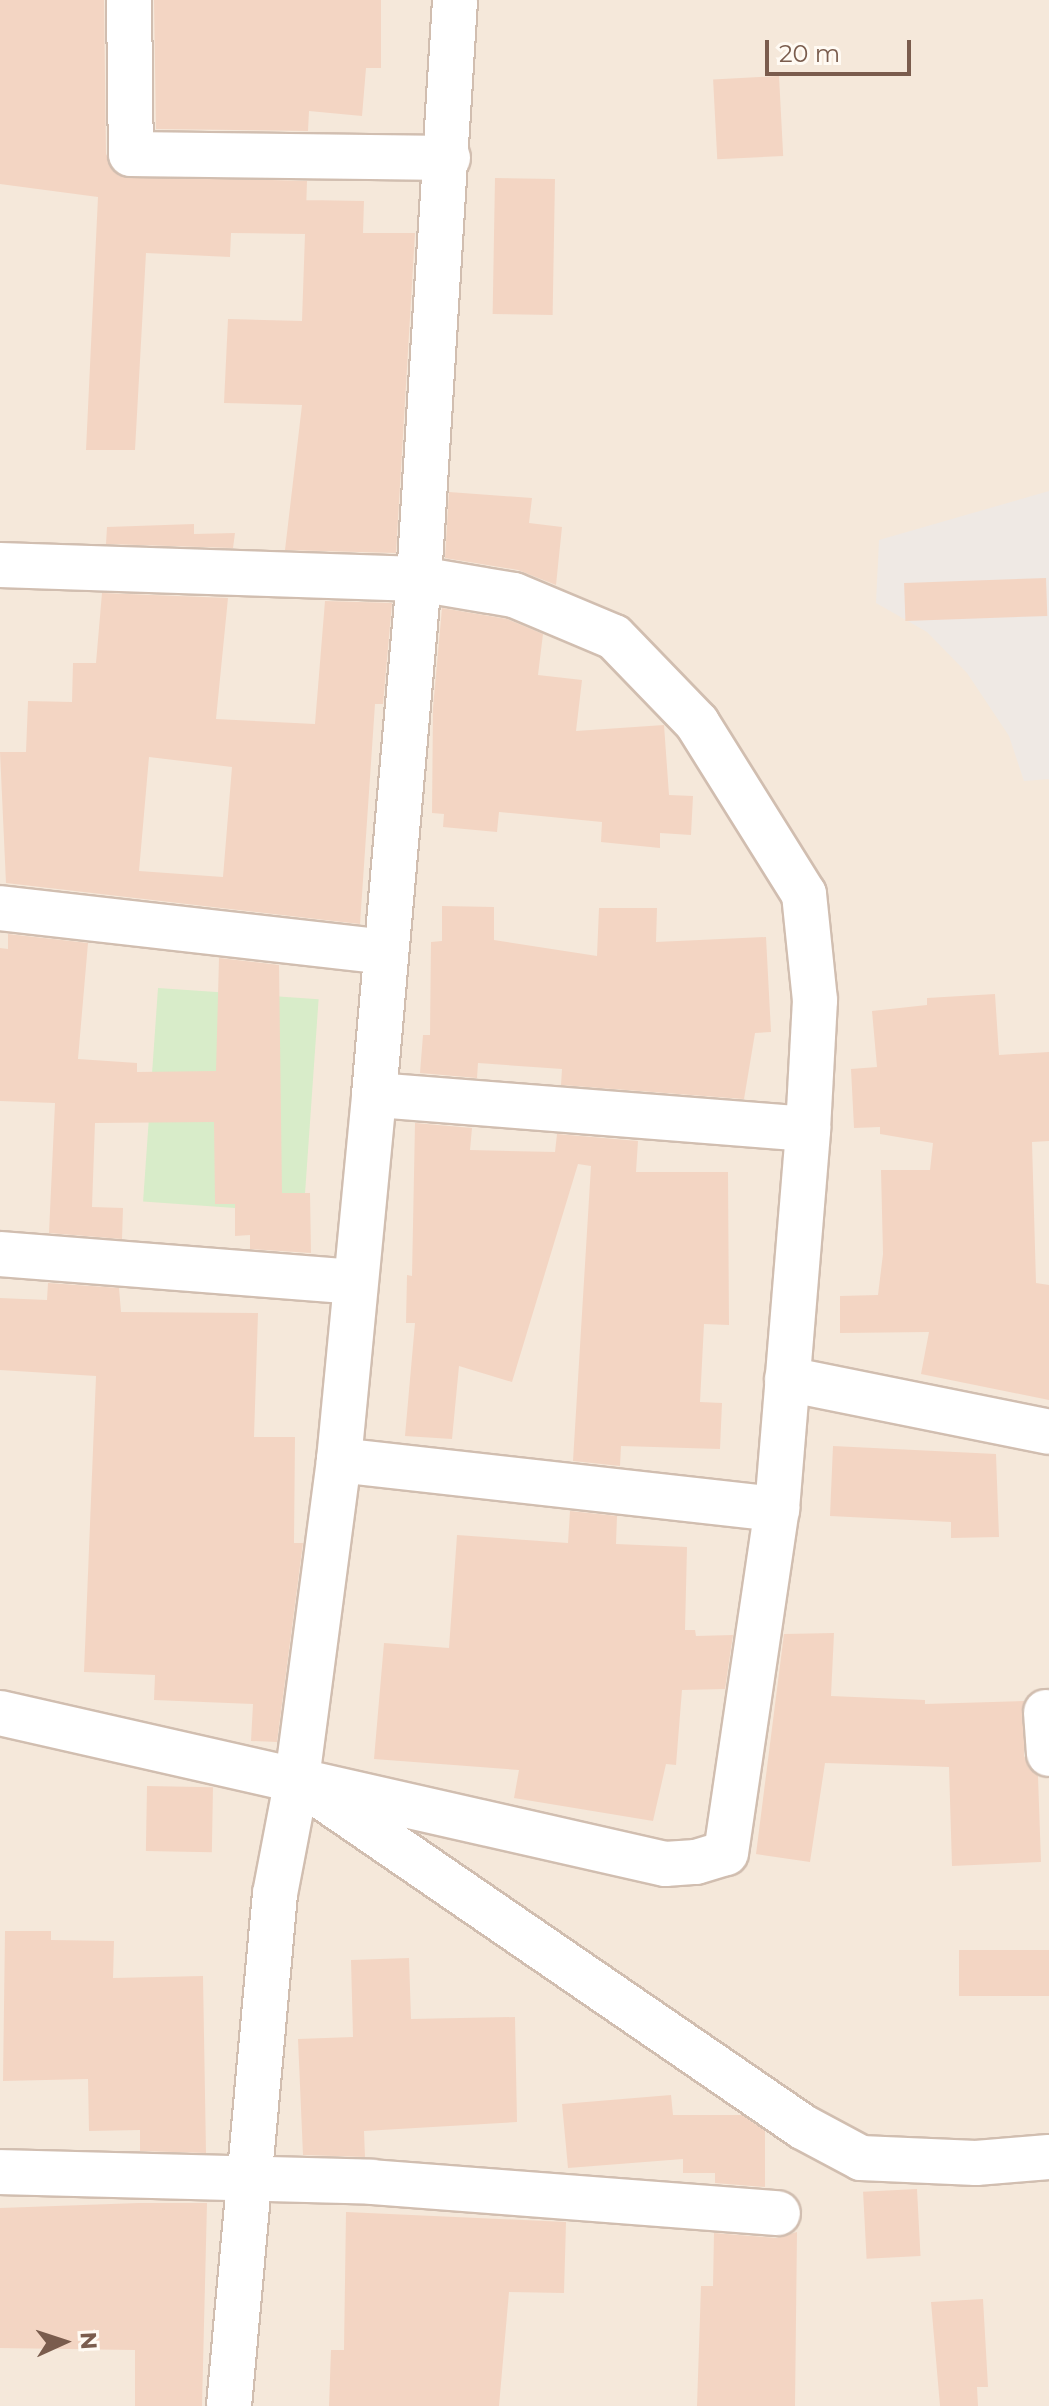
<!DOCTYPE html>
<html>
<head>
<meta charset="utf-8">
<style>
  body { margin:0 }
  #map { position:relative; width:1049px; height:2406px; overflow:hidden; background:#fdf6ec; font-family:Montserrat,sans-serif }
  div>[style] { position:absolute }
  .residential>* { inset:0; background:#f5e8da; transform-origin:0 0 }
  .industrial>* { inset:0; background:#efe9e4 }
  .green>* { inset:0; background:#d8ecc9; transform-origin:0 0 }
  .building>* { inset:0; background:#f3d5c3; transform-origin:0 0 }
  .roads { filter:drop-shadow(2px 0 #d1beb0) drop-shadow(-2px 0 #d1beb0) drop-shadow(0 2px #d1beb0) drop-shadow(0 -2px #d1beb0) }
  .minor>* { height:44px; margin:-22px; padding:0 22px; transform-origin:22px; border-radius:22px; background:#fff }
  span { translate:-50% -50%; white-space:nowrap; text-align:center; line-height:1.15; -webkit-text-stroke:6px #fffaf3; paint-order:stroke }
  .north { position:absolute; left:24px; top:2302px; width:80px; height:80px; -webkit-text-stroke:6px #fffaf3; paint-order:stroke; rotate:87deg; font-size:22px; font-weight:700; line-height:32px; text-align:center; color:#7a5c4d }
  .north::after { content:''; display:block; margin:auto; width:28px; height:36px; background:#7a5c4d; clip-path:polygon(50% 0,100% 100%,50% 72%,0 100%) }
  .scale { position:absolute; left:765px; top:40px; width:146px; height:36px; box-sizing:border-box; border:4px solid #7a5c4d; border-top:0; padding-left:10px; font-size:24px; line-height:28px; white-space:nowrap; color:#7a5c4d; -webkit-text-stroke:6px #fffaf3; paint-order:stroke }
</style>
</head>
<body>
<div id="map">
  <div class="residential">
    <div style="left:0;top:0;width:1049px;height:2406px"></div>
  </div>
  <div class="industrial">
    <div style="clip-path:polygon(1049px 491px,1049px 779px,1024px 781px,1009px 736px,967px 673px,927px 632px,876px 603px,879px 540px)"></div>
  </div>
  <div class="green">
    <div style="left:158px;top:988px;width:161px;height:214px;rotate:4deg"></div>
  </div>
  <div class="building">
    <div style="clip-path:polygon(0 0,104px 0,106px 154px,119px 176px,307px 181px,306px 212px,306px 200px,364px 201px,363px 233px,415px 233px,396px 553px,285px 550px,302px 405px,224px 403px,228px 319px,302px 321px,305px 234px,231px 233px,230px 257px,146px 253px,135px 450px,86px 450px,98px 197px,0 184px)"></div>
    <div style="clip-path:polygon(154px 0,381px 0,381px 68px,366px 68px,362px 116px,309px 111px,308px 131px,156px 129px)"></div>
    <div style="left:779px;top:76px;width:80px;height:66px;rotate:87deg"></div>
    <div style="left:495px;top:178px;width:60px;height:136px;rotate:1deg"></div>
    <div style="clip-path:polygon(449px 492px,532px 498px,529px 523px,562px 527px,556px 585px,518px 570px,445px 558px)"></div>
    <div style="clip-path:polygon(194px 524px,194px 534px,235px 533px,233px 548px,106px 544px,107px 527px)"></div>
    <div style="left:1046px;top:578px;width:38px;height:142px;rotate:88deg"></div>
    <div style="clip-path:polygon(evenodd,102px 593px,228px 598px,216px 719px,315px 724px,325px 601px,392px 603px,383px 704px,375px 704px,360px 924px,6px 883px,0 752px,26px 752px,28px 701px,72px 702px,73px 663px,96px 663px,102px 593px,149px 757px,232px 767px,223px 877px,139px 871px,149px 757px)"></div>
    <div style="clip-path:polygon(442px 608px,507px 619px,543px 634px,538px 675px,582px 680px,576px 731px,664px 725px,669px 795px,693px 796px,691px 835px,660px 833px,660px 848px,601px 842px,602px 822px,499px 812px,497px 832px,443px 827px,444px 814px,432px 813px,433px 708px)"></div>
    <div style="clip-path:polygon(442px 906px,494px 907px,494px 940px,597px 956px,599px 908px,657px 908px,656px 942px,766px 937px,771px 1032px,755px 1033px,744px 1099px,561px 1085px,562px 1069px,478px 1063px,477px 1078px,420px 1073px,423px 1035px,430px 1035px,431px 942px,442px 941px)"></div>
    <div style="clip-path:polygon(8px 934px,88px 943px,78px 1059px,137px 1063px,137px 1072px,216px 1071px,219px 958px,279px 965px,282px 1193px,310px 1193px,311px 1253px,250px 1249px,250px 1235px,235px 1236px,235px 1204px,215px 1204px,214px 1122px,95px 1123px,92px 1207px,123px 1208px,122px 1239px,49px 1233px,55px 1103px,0 1101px,0 948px,8px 949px)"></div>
    <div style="clip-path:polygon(995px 994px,999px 1055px,1049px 1052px,1049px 1141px,1032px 1142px,1036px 1283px,1049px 1285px,1049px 1400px,921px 1374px,929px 1332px,840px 1333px,840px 1296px,878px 1295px,883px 1254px,881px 1170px,930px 1170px,933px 1143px,880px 1134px,880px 1127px,854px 1128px,851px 1069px,877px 1067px,872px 1011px,927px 1005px,927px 998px)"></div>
    <div style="clip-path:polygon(415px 1123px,472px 1128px,470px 1150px,555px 1152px,557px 1134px,638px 1141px,636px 1172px,728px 1172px,729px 1325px,704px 1324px,700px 1402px,722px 1403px,720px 1449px,621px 1446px,620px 1466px,573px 1461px,591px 1166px,578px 1164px,512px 1382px,459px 1366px,452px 1439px,405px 1436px,415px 1323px,406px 1323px,407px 1275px,412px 1276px)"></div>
    <div style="clip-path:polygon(48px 1283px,119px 1288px,121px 1312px,258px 1313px,254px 1437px,295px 1437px,294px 1543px,303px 1543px,277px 1742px,251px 1741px,253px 1704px,154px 1700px,155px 1675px,84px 1672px,96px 1376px,0 1370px,0 1298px,47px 1300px)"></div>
    <div style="clip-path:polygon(833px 1446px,996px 1454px,999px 1537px,951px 1538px,951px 1522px,830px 1516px)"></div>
    <div style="clip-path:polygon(570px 1511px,617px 1516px,616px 1544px,687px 1547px,685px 1630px,695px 1630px,696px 1636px,733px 1635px,725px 1689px,682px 1690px,676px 1765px,666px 1764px,653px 1821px,514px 1798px,519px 1770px,374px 1759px,384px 1643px,449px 1648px,457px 1535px,568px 1543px)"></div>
    <div style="clip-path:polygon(834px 1633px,831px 1696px,925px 1700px,925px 1704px,1024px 1701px,1024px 1756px,1038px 1776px,1041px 1862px,952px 1866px,949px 1767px,825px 1763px,810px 1862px,756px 1854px,784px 1634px)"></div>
    <div style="left:147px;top:1786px;width:66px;height:65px;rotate:1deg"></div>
    <div style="clip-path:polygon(5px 1931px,51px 1931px,51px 1940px,114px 1941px,113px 1978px,203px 1976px,206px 2153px,140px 2151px,140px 2130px,89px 2131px,88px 2079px,3px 2081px)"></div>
    <div style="left:1049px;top:1950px;width:46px;height:90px;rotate:90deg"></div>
    <div style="clip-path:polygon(409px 1958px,411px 2019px,515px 2017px,517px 2122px,364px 2131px,365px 2157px,303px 2155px,298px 2039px,353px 2037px,351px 1960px)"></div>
    <div style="clip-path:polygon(671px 2095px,673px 2115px,742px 2115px,765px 2131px,765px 2187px,715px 2183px,715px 2173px,683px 2173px,683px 2159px,568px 2168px,562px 2104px)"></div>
    <div style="left:917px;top:2189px;width:67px;height:54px;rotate:87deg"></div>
    <div style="clip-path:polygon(139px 2203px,207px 2203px,202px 2406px,135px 2406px,135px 2350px,0 2348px,0 2208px)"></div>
    <div style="clip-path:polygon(346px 2212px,566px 2222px,564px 2293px,509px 2292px,499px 2406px,329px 2406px,331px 2350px,344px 2350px)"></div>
    <div style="clip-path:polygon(797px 2232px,795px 2406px,697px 2406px,701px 2286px,713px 2286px,714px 2233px,776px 2238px)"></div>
    <div style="clip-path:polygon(983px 2299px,988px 2387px,977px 2387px,978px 2406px,940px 2406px,931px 2302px)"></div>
  </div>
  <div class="roads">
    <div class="minor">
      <div style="left:129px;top:0;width:154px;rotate:89.3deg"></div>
      <div style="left:131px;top:154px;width:317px;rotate:0.7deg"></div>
      <div style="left:0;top:565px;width:419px;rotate:1.9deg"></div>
      <div style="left:419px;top:579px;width:96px;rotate:9.6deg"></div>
      <div style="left:514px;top:595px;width:108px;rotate:22.8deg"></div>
      <div style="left:614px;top:637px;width:120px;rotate:46deg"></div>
      <div style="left:697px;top:723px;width:202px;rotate:58deg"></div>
      <div style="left:804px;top:894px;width:107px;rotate:84.1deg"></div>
      <div style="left:815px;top:1000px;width:129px;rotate:93.1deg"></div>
      <div style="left:0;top:908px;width:388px;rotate:6.5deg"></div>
      <div style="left:0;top:1254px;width:356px;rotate:4.5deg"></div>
      <div style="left:787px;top:1379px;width:267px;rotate:11.4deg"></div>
      <div style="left:339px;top:1460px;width:441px;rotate:6.4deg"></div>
      <div style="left:1046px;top:1712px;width:42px;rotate:85.9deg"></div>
      <div style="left:0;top:1713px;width:682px;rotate:12.79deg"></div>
      <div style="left:665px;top:1864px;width:31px;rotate:-4deg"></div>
      <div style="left:696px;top:1862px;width:31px;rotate:-17deg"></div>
      <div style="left:726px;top:1853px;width:348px;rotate:-81.6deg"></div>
      <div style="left:777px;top:1509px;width:381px;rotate:-85.3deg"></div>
      <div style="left:808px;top:1129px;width:435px;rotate:-175.5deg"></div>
      <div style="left:315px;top:1792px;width:592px;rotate:34.47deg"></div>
      <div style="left:803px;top:2127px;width:66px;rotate:28.1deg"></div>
      <div style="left:861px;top:2158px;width:115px;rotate:2.5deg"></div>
      <div style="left:976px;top:2163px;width:73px;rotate:-4.7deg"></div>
      <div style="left:0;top:2172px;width:372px;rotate:1.5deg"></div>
      <div style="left:372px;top:2182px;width:407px;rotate:4.4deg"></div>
      <div style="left:229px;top:2406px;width:514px;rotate:-84.87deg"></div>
      <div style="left:275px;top:1894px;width:117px;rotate:-79.2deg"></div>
      <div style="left:297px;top:1779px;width:322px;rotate:-82.5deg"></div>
      <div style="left:339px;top:1460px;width:367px;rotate:-84.5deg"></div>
      <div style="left:374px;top:1095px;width:518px;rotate:-85.02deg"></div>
      <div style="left:419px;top:579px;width:580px;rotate:-86.44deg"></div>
    </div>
  </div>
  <div class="north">N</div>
  <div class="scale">20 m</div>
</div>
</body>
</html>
